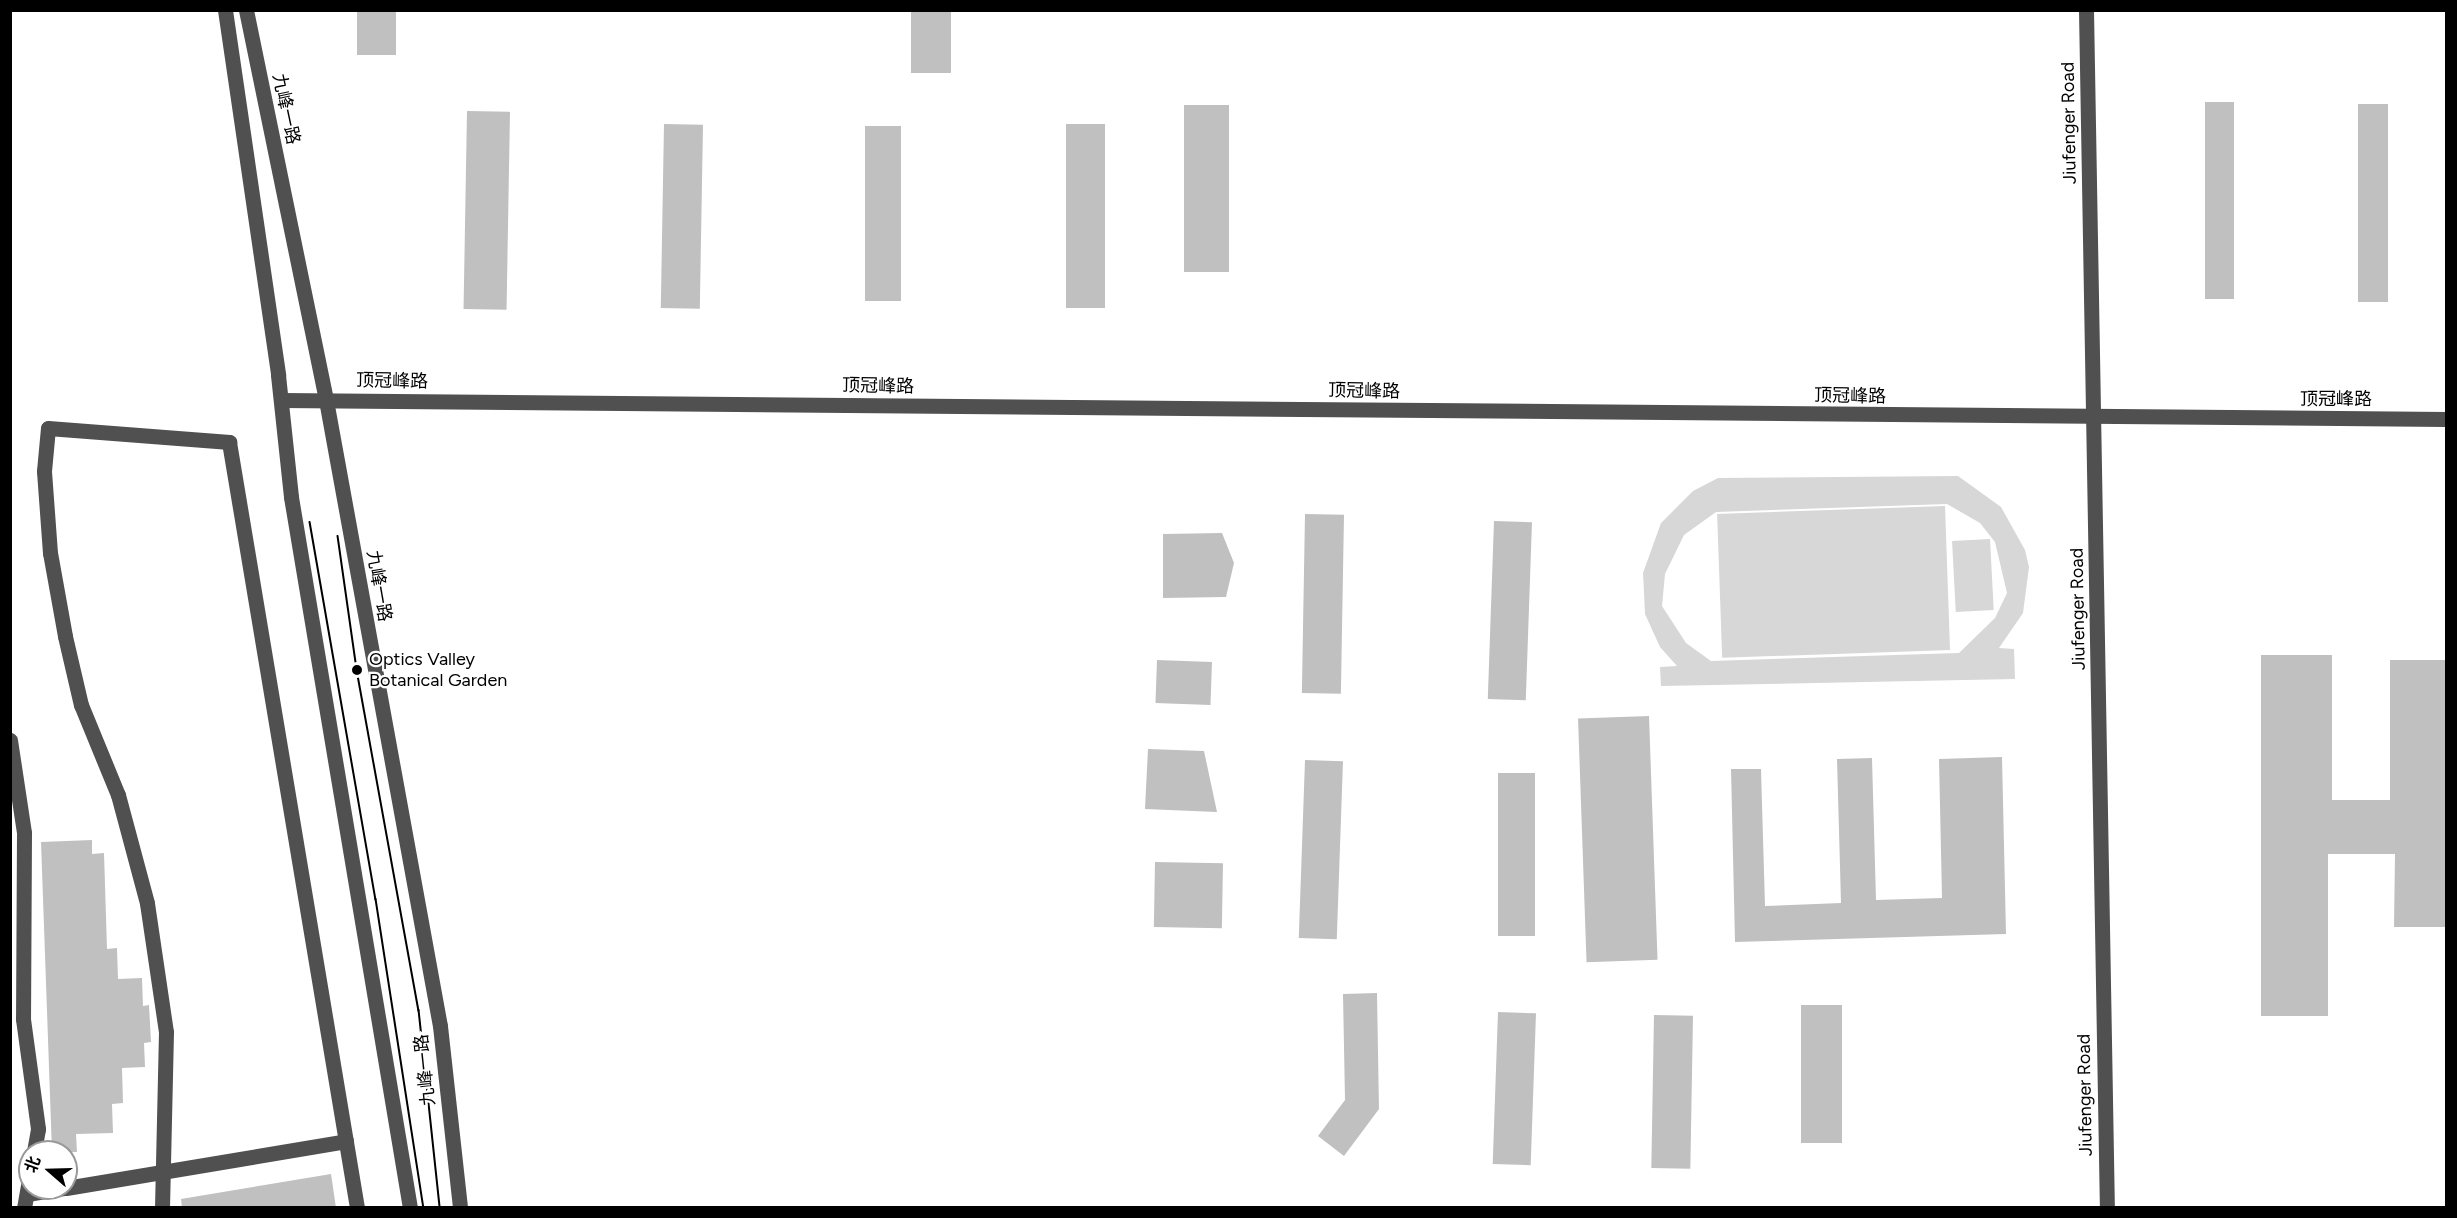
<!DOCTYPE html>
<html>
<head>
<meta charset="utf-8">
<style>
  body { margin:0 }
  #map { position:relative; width:2457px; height:1218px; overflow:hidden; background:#fff; font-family:Figtree,"Noto Sans SC",sans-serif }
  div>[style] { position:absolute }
  .green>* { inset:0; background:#d7d7d7; transform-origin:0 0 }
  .building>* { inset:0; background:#c0c0c0; transform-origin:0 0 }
  .minor>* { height:15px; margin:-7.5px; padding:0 7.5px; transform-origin:7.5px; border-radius:7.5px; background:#505050 }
  .tram>* { height:1.5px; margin:-0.75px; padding:0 0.75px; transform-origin:0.75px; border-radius:0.75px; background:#000 }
  .dots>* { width:16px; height:16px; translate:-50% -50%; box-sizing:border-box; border:3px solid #fff; border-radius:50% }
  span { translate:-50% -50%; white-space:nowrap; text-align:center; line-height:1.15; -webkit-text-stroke:4.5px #fff; paint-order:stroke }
  .street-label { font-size:18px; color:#000 }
  .poi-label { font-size:18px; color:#000 }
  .left { translate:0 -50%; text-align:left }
  .frame { position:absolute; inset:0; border:12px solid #000; pointer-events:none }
  .north { position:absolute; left:18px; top:1140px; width:60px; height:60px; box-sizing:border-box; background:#fff; border:2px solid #999; border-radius:50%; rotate:290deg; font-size:16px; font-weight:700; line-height:24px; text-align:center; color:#000 }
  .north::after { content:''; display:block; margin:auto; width:21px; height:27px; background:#000; clip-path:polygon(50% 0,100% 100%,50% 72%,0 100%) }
</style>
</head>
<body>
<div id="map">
  <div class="green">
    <div style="clip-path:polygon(evenodd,1958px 476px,2001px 507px,2025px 550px,2029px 567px,2023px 613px,1999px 648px,2014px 649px,2015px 679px,1661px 686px,1660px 667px,1677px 666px,1660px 647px,1645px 614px,1643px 573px,1661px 523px,1693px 491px,1718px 478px,1958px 476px,1947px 504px,1980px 523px,1995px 542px,2007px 593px,1995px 618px,1959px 653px,1711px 661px,1686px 643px,1662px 606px,1665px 574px,1684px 535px,1716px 512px,1947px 504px)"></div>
    <div style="left:1945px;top:506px;width:144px;height:228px;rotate:88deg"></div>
    <div style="left:1990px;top:539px;width:71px;height:38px;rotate:87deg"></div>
  </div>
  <div class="building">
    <div style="left:357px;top:10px;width:39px;height:45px"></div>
    <div style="left:911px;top:10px;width:40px;height:63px"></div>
    <div style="left:2205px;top:102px;width:29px;height:197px"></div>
    <div style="left:2358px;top:104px;width:30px;height:198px"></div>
    <div style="left:1184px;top:105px;width:45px;height:167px"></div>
    <div style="left:467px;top:111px;width:43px;height:198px;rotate:1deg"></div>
    <div style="left:664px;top:124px;width:39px;height:184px;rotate:1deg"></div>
    <div style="left:1066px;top:124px;width:39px;height:184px"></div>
    <div style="left:865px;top:126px;width:36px;height:175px"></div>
    <div style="left:1305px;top:514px;width:39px;height:179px;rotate:1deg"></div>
    <div style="left:1494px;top:521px;width:38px;height:178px;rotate:2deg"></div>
    <div style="clip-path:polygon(1222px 533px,1234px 563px,1226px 597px,1163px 598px,1163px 534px)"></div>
    <div style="clip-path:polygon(2261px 655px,2332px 655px,2332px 800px,2390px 800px,2390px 660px,2446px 660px,2446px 927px,2394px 927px,2395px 854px,2328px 854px,2328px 1016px,2261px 1016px)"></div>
    <div style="left:1157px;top:660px;width:55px;height:43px;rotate:2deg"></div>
    <div style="left:1649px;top:716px;width:244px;height:71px;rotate:88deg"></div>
    <div style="clip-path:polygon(1148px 749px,1204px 751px,1217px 812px,1145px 809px)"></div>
    <div style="clip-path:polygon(2002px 757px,2006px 934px,1735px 942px,1731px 769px,1761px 769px,1765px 906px,1841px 903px,1837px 759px,1872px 758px,1876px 900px,1942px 898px,1939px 759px)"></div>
    <div style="left:1305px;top:760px;width:38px;height:178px;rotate:2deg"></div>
    <div style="left:1498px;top:773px;width:37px;height:163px"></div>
    <div style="clip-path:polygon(92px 840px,92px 854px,104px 853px,107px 949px,117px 948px,118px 979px,142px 978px,143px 1006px,149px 1005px,151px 1042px,144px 1043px,145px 1067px,122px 1068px,123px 1103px,112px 1104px,113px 1133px,76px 1134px,77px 1152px,52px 1152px,41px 842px)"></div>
    <div style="left:1155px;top:862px;width:68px;height:65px;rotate:1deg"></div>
    <div style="clip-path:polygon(1377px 993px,1379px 1109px,1344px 1156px,1318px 1136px,1345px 1100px,1343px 994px)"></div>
    <div style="left:1801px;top:1005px;width:41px;height:138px"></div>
    <div style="left:1498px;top:1012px;width:38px;height:152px;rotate:2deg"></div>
    <div style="left:1654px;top:1015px;width:39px;height:153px;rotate:1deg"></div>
    <div style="clip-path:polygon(331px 1174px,336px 1208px,182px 1208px,181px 1199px)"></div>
  </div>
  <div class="minor">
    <div style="left:225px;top:10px;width:369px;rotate:81.7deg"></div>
    <div style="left:278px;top:375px;width:123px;rotate:83.9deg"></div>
    <div style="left:291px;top:497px;width:721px;rotate:80.5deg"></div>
    <div style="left:246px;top:10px;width:398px;rotate:78.4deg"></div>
    <div style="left:326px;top:400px;width:636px;rotate:79.68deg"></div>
    <div style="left:440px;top:1026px;width:183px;rotate:83.7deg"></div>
    <div style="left:2086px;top:10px;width:1198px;rotate:89deg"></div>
    <div style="left:281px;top:400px;width:2165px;rotate:0.5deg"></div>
    <div style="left:10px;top:740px;width:94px;rotate:81.4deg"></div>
    <div style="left:24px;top:833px;width:186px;rotate:90.3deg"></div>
    <div style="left:23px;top:1019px;width:111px;rotate:82.2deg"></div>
    <div style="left:38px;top:1129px;width:23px;rotate:100deg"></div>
    <div style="left:66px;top:1188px;width:284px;rotate:-9.5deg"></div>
    <div style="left:27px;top:1194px;width:37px;rotate:-9deg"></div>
    <div style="left:24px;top:1208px;width:34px;rotate:-80deg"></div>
    <div style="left:162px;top:1208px;width:176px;rotate:-88.7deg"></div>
    <div style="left:166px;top:1032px;width:130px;rotate:-98.4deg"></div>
    <div style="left:147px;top:903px;width:112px;rotate:-105deg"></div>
    <div style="left:118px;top:795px;width:97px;rotate:-112.3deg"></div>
    <div style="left:81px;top:705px;width:71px;rotate:-103.1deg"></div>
    <div style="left:65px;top:636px;width:84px;rotate:-100.2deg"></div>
    <div style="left:50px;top:553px;width:82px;rotate:-94.2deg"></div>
    <div style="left:44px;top:471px;width:43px;rotate:-84.7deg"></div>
    <div style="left:48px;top:428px;width:182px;rotate:4.4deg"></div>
    <div style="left:229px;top:442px;width:777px;rotate:80.51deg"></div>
  </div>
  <div class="tram">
    <div style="left:310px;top:522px;width:383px;rotate:80.1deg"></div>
    <div style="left:376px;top:899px;width:313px;rotate:81.2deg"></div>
    <div style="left:338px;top:536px;width:135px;rotate:81.9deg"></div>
    <div style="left:357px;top:670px;width:346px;rotate:79.7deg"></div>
    <div style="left:419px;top:1010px;width:199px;rotate:83.9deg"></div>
  </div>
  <div class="dots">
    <div style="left:357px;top:670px;background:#000"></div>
  </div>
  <div class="street-label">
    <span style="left:286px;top:109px;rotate:78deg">九峰一路</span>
    <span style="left:2069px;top:123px;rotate:-91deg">Jiufenger Road</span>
    <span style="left:392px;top:381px;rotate:1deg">顶冠峰路</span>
    <span style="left:878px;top:386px;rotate:1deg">顶冠峰路</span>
    <span style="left:1364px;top:391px;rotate:1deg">顶冠峰路</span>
    <span style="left:1850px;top:396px;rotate:1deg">顶冠峰路</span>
    <span style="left:2336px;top:399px">顶冠峰路</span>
    <span style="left:379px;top:586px;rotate:80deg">九峰一路</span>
    <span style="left:2078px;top:609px;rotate:-91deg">Jiufenger Road</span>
    <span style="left:425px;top:1070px;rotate:-96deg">九峰一路</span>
    <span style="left:2085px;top:1095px;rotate:-91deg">Jiufenger Road</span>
  </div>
  <div class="poi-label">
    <span class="left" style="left:369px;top:670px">Optics Valley<br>Botanical Garden</span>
  </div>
  <div class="frame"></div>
  <div class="north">北</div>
</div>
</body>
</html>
